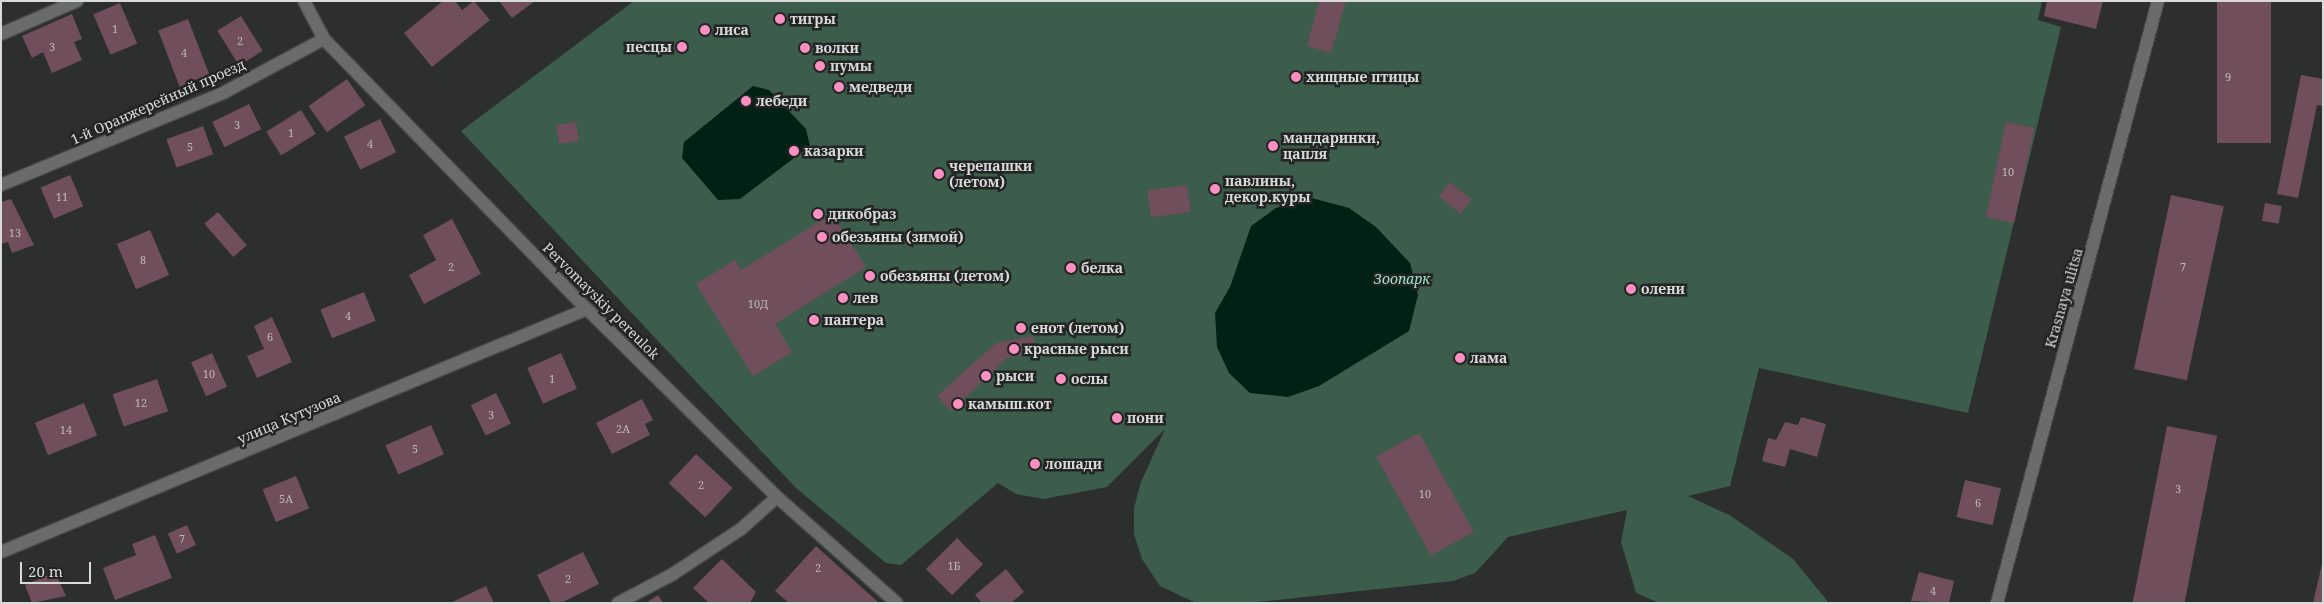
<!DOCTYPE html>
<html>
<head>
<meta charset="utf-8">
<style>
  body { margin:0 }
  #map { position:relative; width:2324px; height:604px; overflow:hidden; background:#2d2f2e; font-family:"Noto Serif",serif }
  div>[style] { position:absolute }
  .green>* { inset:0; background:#3c5c4c }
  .water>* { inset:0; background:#002114 }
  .building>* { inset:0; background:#704e5c; transform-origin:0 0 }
  .roads { filter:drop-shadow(1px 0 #484a49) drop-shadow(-1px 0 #484a49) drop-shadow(0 1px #484a49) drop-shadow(0 -1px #484a49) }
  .street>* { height:12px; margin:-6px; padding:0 6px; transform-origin:6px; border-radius:6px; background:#696c6a }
  .secondary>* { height:12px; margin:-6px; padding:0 6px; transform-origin:6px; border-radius:6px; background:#696c6a }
  .dots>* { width:14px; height:14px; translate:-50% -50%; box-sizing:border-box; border:2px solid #232524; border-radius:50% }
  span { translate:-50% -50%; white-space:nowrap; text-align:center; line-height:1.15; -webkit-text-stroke:5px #232524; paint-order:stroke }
  .number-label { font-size:11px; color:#beb7ba }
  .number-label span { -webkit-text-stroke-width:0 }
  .poi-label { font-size:14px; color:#d8dad9; font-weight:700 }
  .left { translate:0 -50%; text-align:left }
  .right { translate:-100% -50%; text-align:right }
  .street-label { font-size:14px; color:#d8dad9 }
  .park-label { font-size:14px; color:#a0e1c2; font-style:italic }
  .frame { position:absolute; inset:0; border:2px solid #d8dad9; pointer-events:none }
  .scale { position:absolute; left:20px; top:562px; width:71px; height:22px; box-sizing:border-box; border:2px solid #d8dad9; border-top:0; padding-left:6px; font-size:15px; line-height:18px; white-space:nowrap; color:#d8dad9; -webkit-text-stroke:4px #232524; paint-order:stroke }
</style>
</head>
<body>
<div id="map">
  <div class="green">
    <div style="clip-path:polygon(634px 1px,2042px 1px,2038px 20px,2061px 27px,1968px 413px,1759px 368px,1730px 486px,1688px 496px,1731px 516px,1793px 559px,1829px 603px,1659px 603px,1636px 593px,1621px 542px,1627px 510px,1508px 537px,1475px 573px,1453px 581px,1248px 603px,1196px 603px,1160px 586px,1142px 559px,1134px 534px,1134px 508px,1141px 482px,1165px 429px,1107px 487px,1043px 499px,1016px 494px,998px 483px,901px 565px,886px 563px,796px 488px,461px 131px)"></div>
  </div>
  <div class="water">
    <div style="clip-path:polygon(753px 86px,769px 90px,806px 129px,810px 146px,740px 199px,718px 200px,682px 158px,684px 142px)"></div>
    <div style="clip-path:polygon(1308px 197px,1349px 208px,1376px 227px,1410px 263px,1418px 295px,1409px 331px,1319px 386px,1288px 397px,1250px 393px,1229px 373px,1217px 347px,1215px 313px,1230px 287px,1251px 226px,1276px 208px)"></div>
  </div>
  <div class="building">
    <div style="clip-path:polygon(443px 1px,455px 1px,462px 10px,474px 1px,490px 20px,432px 67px,404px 33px)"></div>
    <div style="clip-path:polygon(499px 1px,535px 1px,512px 18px)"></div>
    <div style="clip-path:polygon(1319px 1px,1346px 1px,1331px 53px,1307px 46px)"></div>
    <div style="clip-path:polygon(2047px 1px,2103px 1px,2096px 29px,2044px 16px)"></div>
    <div style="left:2217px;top:1px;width:54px;height:142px"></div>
    <div style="left:120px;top:3px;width:44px;height:29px;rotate:67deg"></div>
    <div style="clip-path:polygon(72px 14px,82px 39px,74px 42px,82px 60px,52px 73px,43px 52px,32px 58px,22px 36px)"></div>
    <div style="left:241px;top:16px;width:41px;height:28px;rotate:58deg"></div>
    <div style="left:188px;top:19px;width:61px;height:32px;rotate:69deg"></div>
    <div style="clip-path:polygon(2301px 75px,2323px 79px,2323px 106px,2317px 105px,2298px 198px,2277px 194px)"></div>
    <div style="left:347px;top:79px;width:32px;height:47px;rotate:55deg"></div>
    <div style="left:249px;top:104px;width:28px;height:41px;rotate:64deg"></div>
    <div style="left:301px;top:110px;width:28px;height:41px;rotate:58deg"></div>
    <div style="left:380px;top:119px;width:37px;height:40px;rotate:64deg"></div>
    <div style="left:576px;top:122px;width:19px;height:20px;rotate:81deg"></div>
    <div style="left:2006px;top:122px;width:29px;height:97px;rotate:12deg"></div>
    <div style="left:203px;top:126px;width:30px;height:39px;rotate:70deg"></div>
    <div style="left:70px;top:175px;width:34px;height:32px;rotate:67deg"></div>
    <div style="left:1450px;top:182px;width:28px;height:18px;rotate:39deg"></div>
    <div style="left:1187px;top:185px;width:27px;height:40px;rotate:82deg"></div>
    <div style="left:2171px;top:195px;width:54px;height:178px;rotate:12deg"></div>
    <div style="clip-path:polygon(11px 199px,34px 245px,12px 253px,8px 242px,1px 244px,1px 202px)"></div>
    <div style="left:2265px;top:203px;width:17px;height:18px;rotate:10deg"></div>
    <div style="left:218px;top:212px;width:44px;height:18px;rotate:49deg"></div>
    <div style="clip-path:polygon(832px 214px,866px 267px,775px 324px,792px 352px,753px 376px,696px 284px,735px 260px,741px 270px)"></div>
    <div style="clip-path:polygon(452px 219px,481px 274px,424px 304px,409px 275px,436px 260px,423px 235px)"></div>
    <div style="left:150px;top:230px;width:49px;height:36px;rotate:67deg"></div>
    <div style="left:364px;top:292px;width:31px;height:47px;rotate:68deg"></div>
    <div style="clip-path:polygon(272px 317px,292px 362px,257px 378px,247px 356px,264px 349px,254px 326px)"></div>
    <div style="clip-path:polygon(1033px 336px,1036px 352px,1007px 358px,951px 411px,937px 396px,996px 343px)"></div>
    <div style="left:212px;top:353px;width:37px;height:23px;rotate:66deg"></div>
    <div style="left:561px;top:353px;width:39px;height:37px;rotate:66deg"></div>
    <div style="left:157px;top:379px;width:34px;height:47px;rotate:71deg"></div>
    <div style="left:496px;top:393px;width:34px;height:28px;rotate:64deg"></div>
    <div style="clip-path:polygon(642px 399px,653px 420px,645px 424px,650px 435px,612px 454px,596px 423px)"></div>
    <div style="left:84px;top:403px;width:35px;height:53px;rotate:68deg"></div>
    <div style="clip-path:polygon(1801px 417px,1826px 424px,1817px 457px,1790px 449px,1785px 467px,1762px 461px,1768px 438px,1776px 440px,1785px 422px,1798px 425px)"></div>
    <div style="left:431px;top:425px;width:32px;height:50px;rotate:66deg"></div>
    <div style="left:2167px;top:426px;width:51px;height:182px;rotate:11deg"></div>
    <div style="left:1419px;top:433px;width:113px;height:49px;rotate:61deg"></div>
    <div style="left:696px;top:454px;width:50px;height:40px;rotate:43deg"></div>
    <div style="left:296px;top:476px;width:35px;height:36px;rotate:68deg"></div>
    <div style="left:1965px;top:480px;width:37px;height:38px;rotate:13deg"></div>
    <div style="left:187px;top:525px;width:22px;height:21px;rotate:66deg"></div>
    <div style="clip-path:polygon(155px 535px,172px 578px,115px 600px,103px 568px,136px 555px,132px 544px)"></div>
    <div style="left:957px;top:538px;width:37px;height:44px;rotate:45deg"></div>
    <div style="clip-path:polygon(816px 546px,879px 603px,789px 603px,775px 591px)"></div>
    <div style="clip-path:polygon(583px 552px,599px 584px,561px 603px,551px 603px,537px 575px)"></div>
    <div style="clip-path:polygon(722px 559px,756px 592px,750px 603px,709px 603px,693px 588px)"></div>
    <div style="clip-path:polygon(2322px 564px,2323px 603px,2313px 603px)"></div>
    <div style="clip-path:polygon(1006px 569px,1024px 592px,1011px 603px,982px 603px,975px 595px)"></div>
    <div style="clip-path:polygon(55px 572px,66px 596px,32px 603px,25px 585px)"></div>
    <div style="clip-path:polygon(1919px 572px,1954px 581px,1949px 603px,1911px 601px)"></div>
    <div style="clip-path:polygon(486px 586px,494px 603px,450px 603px)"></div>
    <div style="clip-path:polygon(658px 595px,663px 603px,646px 603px)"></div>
  </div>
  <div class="roads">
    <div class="street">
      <div style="left:304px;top:1px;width:43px;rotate:62.2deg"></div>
      <div style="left:324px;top:39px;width:377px;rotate:45.8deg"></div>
      <div style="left:587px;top:309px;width:267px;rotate:44.7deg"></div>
      <div style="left:777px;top:497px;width:160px;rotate:41.5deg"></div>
      <div style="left:1px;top:34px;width:83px;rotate:-23.5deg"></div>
      <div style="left:1px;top:185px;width:243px;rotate:-22.5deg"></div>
      <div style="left:225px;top:92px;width:112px;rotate:-28.2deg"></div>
      <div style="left:1px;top:552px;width:634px;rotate:-22.52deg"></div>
      <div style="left:618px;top:603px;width:62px;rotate:-27.8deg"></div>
      <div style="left:673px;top:574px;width:82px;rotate:-33.5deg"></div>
      <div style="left:741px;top:529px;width:48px;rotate:-41.6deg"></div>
    </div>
    <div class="secondary">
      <div style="left:1997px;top:603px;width:623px;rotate:-75.03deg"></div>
    </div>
  </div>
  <div class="dots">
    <div style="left:780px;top:19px;background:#fc8fc1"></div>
    <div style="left:705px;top:30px;background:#fc8fc1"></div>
    <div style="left:682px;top:47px;background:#fc8fc1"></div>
    <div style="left:805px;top:48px;background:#fc8fc1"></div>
    <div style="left:820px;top:66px;background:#fc8fc1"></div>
    <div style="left:1296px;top:77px;background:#fc8fc1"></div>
    <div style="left:839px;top:87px;background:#fc8fc1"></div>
    <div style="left:746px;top:101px;background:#fc8fc1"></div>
    <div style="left:1273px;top:146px;background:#fc8fc1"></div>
    <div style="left:794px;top:151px;background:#fc8fc1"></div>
    <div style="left:939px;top:174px;background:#fc8fc1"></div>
    <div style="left:1215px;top:189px;background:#fc8fc1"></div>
    <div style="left:818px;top:214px;background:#fc8fc1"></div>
    <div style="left:822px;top:237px;background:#fc8fc1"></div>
    <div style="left:1071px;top:268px;background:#fc8fc1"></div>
    <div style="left:870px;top:276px;background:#fc8fc1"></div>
    <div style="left:1631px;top:289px;background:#fc8fc1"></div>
    <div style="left:843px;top:298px;background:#fc8fc1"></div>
    <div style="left:814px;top:320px;background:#fc8fc1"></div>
    <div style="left:1021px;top:328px;background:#fc8fc1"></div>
    <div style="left:1014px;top:349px;background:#fc8fc1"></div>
    <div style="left:1460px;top:358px;background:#fc8fc1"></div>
    <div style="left:986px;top:376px;background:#fc8fc1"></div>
    <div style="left:1061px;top:379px;background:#fc8fc1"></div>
    <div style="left:958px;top:404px;background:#fc8fc1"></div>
    <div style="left:1117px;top:418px;background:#fc8fc1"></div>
    <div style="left:1035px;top:464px;background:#fc8fc1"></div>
  </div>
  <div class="number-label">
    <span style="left:115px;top:29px">1</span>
    <span style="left:240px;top:41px">2</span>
    <span style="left:52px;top:47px">3</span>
    <span style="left:184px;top:53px">4</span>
    <span style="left:2228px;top:77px">9</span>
    <span style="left:237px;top:125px">3</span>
    <span style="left:291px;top:133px">1</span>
    <span style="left:370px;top:144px">4</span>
    <span style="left:190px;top:147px">5</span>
    <span style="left:2008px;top:172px">10</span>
    <span style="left:62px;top:197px">11</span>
    <span style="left:15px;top:233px">13</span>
    <span style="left:143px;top:260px">8</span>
    <span style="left:451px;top:267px">2</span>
    <span style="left:2183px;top:267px">7</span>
    <span style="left:758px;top:304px">10Д</span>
    <span style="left:348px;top:316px">4</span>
    <span style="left:270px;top:337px">6</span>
    <span style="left:209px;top:374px">10</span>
    <span style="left:552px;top:379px">1</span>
    <span style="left:141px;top:403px">12</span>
    <span style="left:491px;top:415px">3</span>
    <span style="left:623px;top:429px">2А</span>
    <span style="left:66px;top:430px">14</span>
    <span style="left:415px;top:449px">5</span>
    <span style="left:701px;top:485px">2</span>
    <span style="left:2178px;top:489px">3</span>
    <span style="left:1425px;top:494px">10</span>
    <span style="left:286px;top:499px">5А</span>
    <span style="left:1978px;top:503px">6</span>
    <span style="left:182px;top:539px">7</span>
    <span style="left:954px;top:566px">1Б</span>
    <span style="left:818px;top:568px">2</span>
    <span style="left:568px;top:579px">2</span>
    <span style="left:1933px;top:591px">4</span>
  </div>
  <div class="poi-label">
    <span class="left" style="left:790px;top:19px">тигры</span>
    <span class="left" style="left:715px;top:30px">лиса</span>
    <span class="right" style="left:672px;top:47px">песцы</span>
    <span class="left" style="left:815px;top:48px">волки</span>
    <span class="left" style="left:830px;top:66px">пумы</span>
    <span class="left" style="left:1306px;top:77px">хищные птицы</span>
    <span class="left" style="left:849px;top:87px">медведи</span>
    <span class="left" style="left:756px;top:101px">лебеди</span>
    <span class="left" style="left:1283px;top:146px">мандаринки,<br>цапля</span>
    <span class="left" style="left:804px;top:151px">казарки</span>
    <span class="left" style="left:949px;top:174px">черепашки<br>(летом)</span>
    <span class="left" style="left:1225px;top:189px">павлины,<br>декор.куры</span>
    <span class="left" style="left:828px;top:214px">дикобраз</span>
    <span class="left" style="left:832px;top:237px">обезьяны (зимой)</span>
    <span class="left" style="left:1081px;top:268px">белка</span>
    <span class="left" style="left:880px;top:276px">обезьяны (летом)</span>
    <span class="left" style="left:1641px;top:289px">олени</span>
    <span class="left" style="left:853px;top:298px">лев</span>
    <span class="left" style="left:824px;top:320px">пантера</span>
    <span class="left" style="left:1031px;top:328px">енот (летом)</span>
    <span class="left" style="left:1024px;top:349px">красные рыси</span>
    <span class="left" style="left:1470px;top:358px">лама</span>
    <span class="left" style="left:996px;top:376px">рыси</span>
    <span class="left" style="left:1071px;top:379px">ослы</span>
    <span class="left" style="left:968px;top:404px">камыш.кот</span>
    <span class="left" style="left:1127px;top:418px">пони</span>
    <span class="left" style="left:1045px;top:464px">лошади</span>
  </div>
  <div class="street-label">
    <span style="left:158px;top:102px;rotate:-24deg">1-й Оранжерейный проезд</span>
    <span style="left:2064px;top:298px;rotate:-74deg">Krasnaya ulitsa</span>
    <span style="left:601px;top:301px;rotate:45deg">Pervomayskiy pereulok</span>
    <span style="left:289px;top:418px;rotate:-23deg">улица Кутузова</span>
  </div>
  <div class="park-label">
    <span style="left:1402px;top:279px">Зоопарк</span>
  </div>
  <div class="frame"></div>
  <div class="scale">20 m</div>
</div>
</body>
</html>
